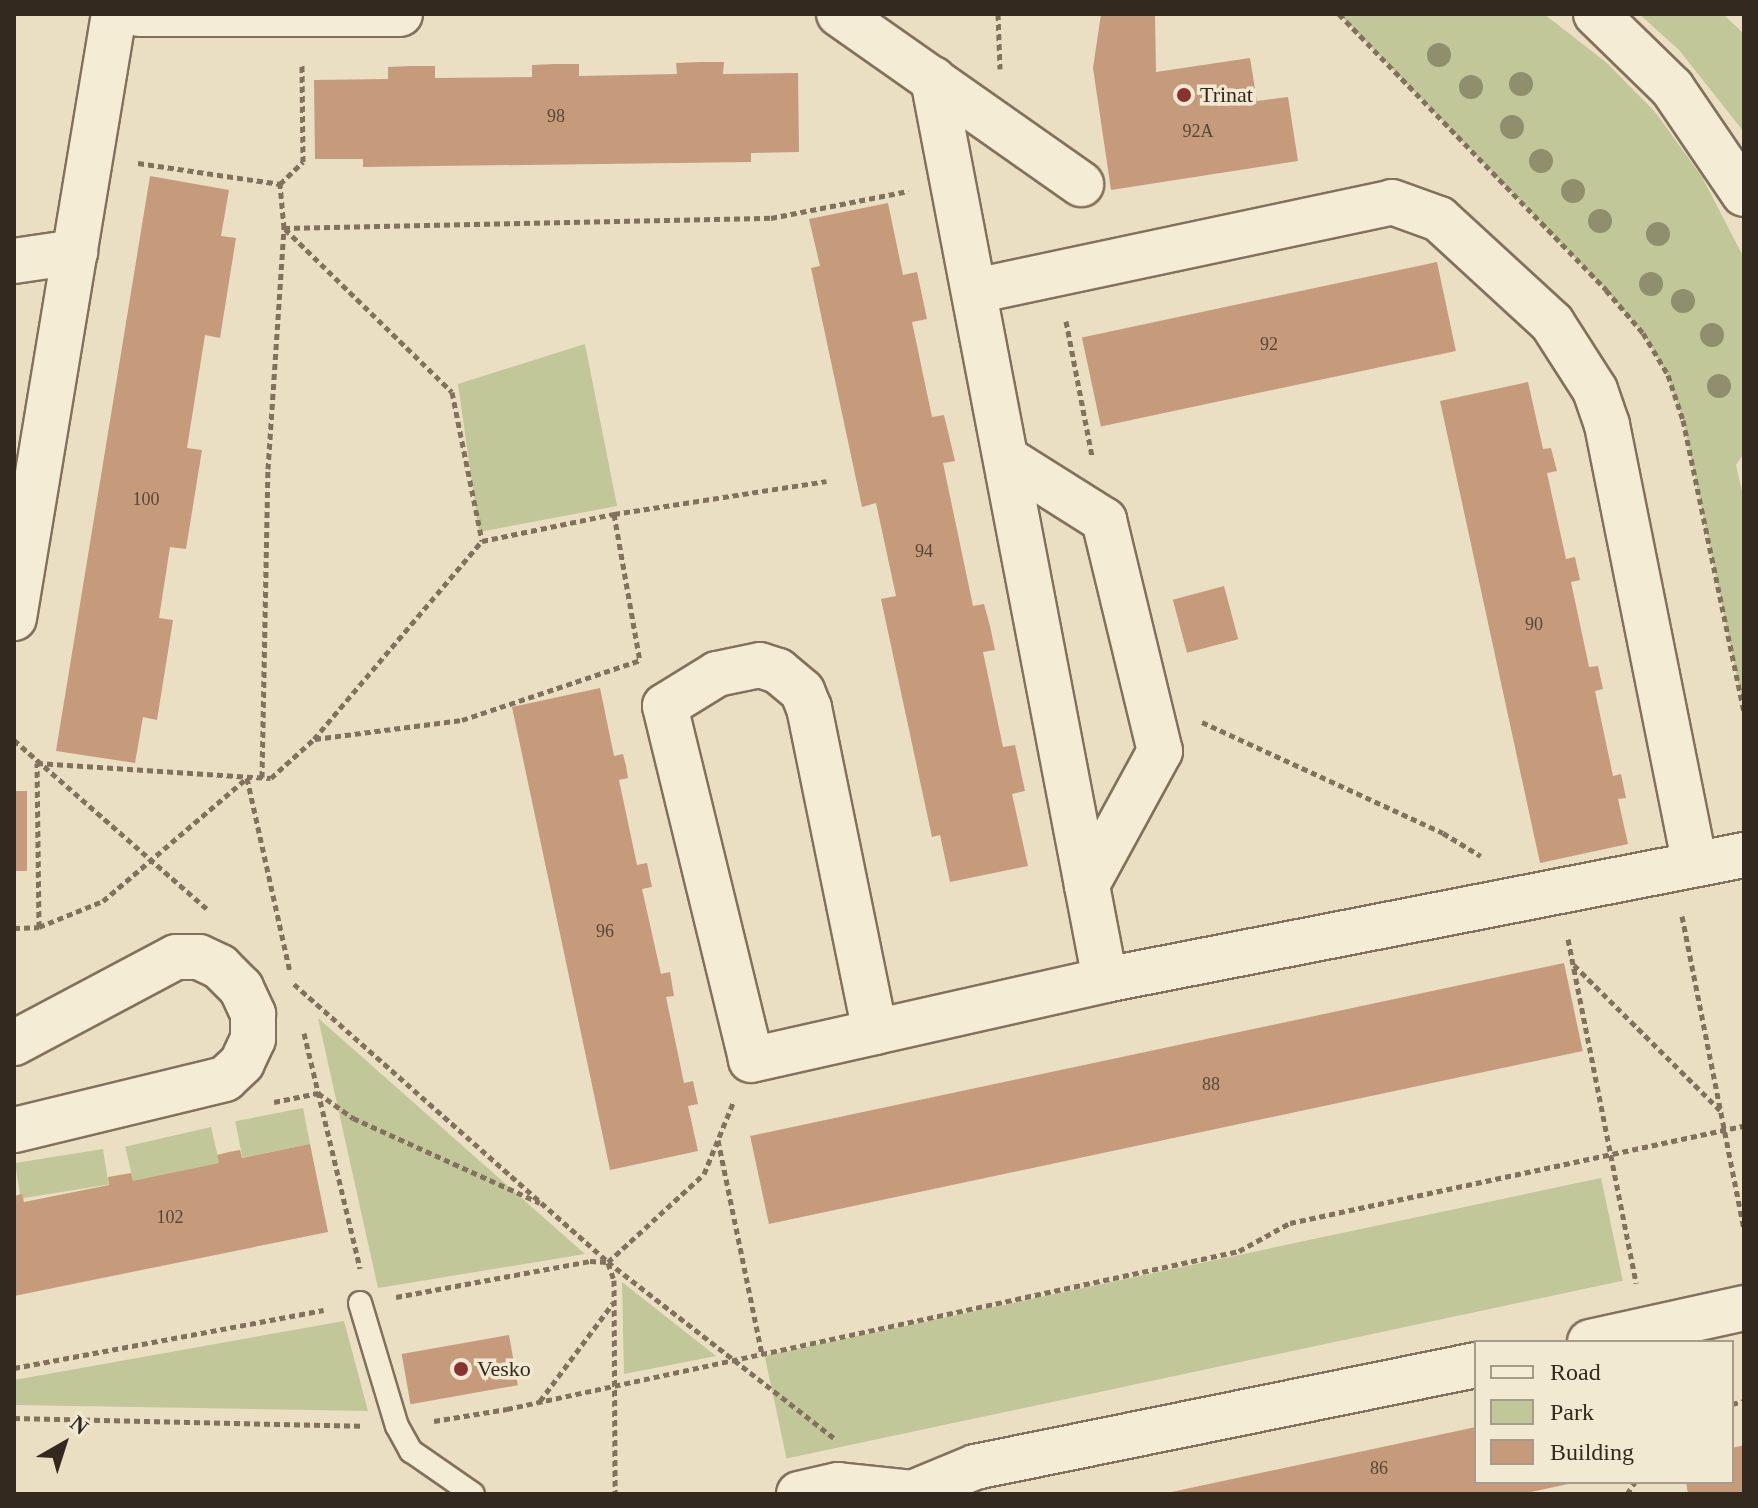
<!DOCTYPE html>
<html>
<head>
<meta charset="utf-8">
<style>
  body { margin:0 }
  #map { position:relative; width:1758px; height:1508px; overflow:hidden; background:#eadfc3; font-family:Georgia,serif }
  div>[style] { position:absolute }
  .green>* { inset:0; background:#c1c798; transform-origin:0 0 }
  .building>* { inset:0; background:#c59b7c; transform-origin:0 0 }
  .path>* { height:5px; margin-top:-2.5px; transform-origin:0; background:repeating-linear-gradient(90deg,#82715c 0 6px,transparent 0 10px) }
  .roads { filter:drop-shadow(2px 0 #82715c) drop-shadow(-2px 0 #82715c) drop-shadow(0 2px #82715c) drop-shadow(0 -2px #82715c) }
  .service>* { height:22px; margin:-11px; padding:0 11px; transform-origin:11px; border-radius:11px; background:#f5ecd6 }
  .minor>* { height:44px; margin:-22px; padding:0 22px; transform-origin:22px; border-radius:22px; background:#f5ecd6 }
  .secondary>* { height:44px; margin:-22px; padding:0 22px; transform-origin:22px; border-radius:22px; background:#f5ecd6 }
  .trees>* { width:24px; height:24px; margin:-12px; border-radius:50%; background:#8f8f6d }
  .dots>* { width:22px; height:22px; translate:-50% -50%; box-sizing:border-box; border:4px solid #f2e9d2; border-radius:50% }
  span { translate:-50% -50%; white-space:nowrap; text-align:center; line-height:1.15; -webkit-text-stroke:7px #f2e9d2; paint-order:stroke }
  .number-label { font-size:18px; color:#584636 }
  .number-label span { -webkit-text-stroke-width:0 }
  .poi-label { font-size:22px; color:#34291e }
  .left { translate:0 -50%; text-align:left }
  .frame { position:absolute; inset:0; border:16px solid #34291e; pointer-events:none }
  .legend { position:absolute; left:1474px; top:1340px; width:260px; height:144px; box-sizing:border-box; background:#f2e9d2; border:2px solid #a69c8a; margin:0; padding:10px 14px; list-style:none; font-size:24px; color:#34291e }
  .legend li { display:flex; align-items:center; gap:16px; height:40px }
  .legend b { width:40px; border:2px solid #a69c8a }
  .north { position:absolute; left:24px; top:1404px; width:80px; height:80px; -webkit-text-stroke:6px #f2e9d2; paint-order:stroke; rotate:39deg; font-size:22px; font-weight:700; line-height:32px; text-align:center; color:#34291e }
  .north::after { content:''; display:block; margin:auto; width:28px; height:36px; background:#34291e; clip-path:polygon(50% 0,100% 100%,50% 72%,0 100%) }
</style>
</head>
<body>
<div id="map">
  <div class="green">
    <div style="clip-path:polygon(1339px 14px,1544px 14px,1607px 63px,1656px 113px,1702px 177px,1744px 258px,1744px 453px,1736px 465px,1744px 500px,1744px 711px,1683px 420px,1667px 375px,1643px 333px,1606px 290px)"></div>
    <div style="clip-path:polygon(1639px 14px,1723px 14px,1744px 34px,1744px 132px,1679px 50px)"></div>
    <div style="clip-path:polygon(585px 344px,617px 506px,479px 532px,458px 384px)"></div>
    <div style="clip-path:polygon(318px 1018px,585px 1254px,378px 1288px)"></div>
    <div style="left:303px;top:1108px;width:37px;height:69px;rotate:79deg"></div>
    <div style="left:211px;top:1127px;width:37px;height:88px;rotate:77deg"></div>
    <div style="left:103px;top:1149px;width:36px;height:89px;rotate:81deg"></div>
    <div style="left:1601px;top:1178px;width:105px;height:855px;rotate:78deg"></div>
    <div style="clip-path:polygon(622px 1282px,716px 1356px,624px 1374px)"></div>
    <div style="clip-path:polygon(344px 1321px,368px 1411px,14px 1405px,14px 1380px)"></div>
  </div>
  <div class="building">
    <div style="clip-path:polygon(1101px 14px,1155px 14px,1156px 72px,1250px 58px,1257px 101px,1288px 97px,1298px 161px,1111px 190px,1093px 68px)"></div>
    <div style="clip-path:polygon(700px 62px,724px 62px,723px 74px,798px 73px,799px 152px,751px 153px,751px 162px,363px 167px,363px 159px,315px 159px,314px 80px,388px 79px,388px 67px,411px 66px,435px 66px,435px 78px,532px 77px,532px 65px,555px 64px,579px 64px,579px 76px,677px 74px,676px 63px)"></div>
    <div style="clip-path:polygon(150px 176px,229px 190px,221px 236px,236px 238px,220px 338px,205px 335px,187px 448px,202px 450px,186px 549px,170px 547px,159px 618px,173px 620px,157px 720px,143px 717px,135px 763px,56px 751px)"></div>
    <div style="clip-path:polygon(888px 203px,903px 275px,917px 272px,927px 319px,912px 322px,932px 417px,944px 415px,955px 461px,943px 463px,973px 606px,984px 604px,990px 626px,995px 650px,983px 652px,1003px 747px,1015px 745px,1025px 791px,1012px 794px,1028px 866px,950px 882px,940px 835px,932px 837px,881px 599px,896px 596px,876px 503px,862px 507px,811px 268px,820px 266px,809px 219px)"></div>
    <div style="left:1437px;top:262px;width:91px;height:363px;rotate:78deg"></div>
    <div style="clip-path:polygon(1528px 382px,1543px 449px,1551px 448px,1557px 471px,1547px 473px,1566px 559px,1575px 557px,1580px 580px,1571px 582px,1589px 667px,1598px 666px,1603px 689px,1595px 691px,1613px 776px,1621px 774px,1626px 798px,1618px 799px,1628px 844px,1540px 863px,1440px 401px)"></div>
    <div style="left:1224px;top:586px;width:55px;height:53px;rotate:75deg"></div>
    <div style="clip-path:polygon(600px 688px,614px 756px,623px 754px,626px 766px,628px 778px,619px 780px,637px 865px,647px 863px,652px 887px,642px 889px,661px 974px,670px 972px,674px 996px,666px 997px,684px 1083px,693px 1081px,698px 1104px,688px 1106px,698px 1151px,610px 1170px,512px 707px)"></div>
    <div style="left:14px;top:791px;width:13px;height:80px"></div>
    <div style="left:1564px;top:963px;width:90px;height:832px;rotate:78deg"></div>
    <div style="clip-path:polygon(310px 1144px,328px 1232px,14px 1296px,14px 1196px,22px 1194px,24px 1202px,109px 1185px,108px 1177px,131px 1173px,133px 1181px,219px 1163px,217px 1155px,229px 1152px,240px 1150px,242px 1158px)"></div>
    <div style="left:509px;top:1335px;width:51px;height:109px;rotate:80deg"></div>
    <div style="clip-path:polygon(1476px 1427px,1476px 1482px,1573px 1483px,1522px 1494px,1162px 1494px)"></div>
    <div style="clip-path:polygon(1744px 1445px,1744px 1494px,1688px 1494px,1686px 1482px,1732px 1482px,1732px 1448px)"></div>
  </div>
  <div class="path">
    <div style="left:998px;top:14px;width:55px;rotate:87.9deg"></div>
    <div style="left:1339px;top:14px;width:384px;rotate:45.9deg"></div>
    <div style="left:1606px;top:290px;width:57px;rotate:49.3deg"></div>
    <div style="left:1643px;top:333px;width:49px;rotate:59.2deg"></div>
    <div style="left:1668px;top:375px;width:47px;rotate:71.6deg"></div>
    <div style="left:1683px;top:420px;width:297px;rotate:78.2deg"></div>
    <div style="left:138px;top:163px;width:144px;rotate:8.4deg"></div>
    <div style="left:280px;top:184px;width:32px;rotate:-44deg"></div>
    <div style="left:303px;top:162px;width:99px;rotate:-90.6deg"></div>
    <div style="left:284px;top:228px;width:487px;rotate:-1.2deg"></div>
    <div style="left:771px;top:218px;width:140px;rotate:-11.1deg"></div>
    <div style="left:285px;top:229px;width:233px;rotate:44.3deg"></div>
    <div style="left:452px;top:392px;width:152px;rotate:78.6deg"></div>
    <div style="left:1066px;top:321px;width:137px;rotate:79.1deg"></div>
    <div style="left:614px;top:514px;width:150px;rotate:80deg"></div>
    <div style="left:1202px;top:722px;width:265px;rotate:24.7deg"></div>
    <div style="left:1443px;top:833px;width:44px;rotate:31.2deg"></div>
    <div style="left:315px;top:739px;width:148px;rotate:-7.4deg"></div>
    <div style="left:462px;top:720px;width:188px;rotate:-18.6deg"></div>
    <div style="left:14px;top:740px;width:258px;rotate:41.2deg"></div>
    <div style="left:262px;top:777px;width:308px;rotate:-88.9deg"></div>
    <div style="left:268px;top:469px;width:242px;rotate:-86.2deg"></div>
    <div style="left:284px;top:228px;width:44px;rotate:-95.2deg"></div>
    <div style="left:247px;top:778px;width:199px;rotate:77.5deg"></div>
    <div style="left:1682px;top:916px;width:319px;rotate:78.8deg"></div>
    <div style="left:39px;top:927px;width:164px;rotate:-90.7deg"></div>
    <div style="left:37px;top:763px;width:234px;rotate:3.7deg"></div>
    <div style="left:271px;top:778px;width:58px;rotate:-42.2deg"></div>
    <div style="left:314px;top:739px;width:260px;rotate:-49.7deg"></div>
    <div style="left:482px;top:541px;width:135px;rotate:-11.6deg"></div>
    <div style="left:614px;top:514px;width:215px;rotate:-8.8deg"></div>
    <div style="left:14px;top:928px;width:25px;rotate:-2deg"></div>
    <div style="left:39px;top:927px;width:69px;rotate:-22.1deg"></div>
    <div style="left:103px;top:901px;width:188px;rotate:-40.5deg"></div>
    <div style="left:1568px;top:939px;width:351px;rotate:78.8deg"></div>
    <div style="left:1574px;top:965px;width:206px;rotate:44.8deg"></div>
    <div style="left:294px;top:984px;width:419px;rotate:41.5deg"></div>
    <div style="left:608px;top:1262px;width:286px;rotate:37.9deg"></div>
    <div style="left:304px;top:1033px;width:242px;rotate:76.6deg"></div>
    <div style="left:274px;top:1102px;width:45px;rotate:-11.6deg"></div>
    <div style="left:318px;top:1093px;width:43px;rotate:35.5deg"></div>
    <div style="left:353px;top:1118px;width:205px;rotate:24.4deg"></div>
    <div style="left:718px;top:1140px;width:219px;rotate:78.4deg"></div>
    <div style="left:608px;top:1263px;width:18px;rotate:71deg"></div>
    <div style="left:614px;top:1280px;width:214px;rotate:89.7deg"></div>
    <div style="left:396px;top:1297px;width:197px;rotate:-10.5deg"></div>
    <div style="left:590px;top:1261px;width:18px;rotate:3deg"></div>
    <div style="left:608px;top:1262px;width:130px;rotate:-42.5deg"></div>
    <div style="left:704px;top:1174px;width:77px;rotate:-67.8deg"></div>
    <div style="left:14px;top:1368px;width:315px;rotate:-10.6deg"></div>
    <div style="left:540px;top:1401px;width:122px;rotate:-53.3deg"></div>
    <div style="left:1732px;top:1404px;width:12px;rotate:-14deg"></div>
    <div style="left:14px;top:1418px;width:347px;rotate:1.3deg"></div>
    <div style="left:434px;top:1421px;width:74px;rotate:-9.3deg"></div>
    <div style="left:507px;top:1409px;width:749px;rotate:-12.18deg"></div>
    <div style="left:1239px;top:1251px;width:58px;rotate:-28.8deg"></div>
    <div style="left:1290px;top:1223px;width:464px;rotate:-12.1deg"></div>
    <div style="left:1627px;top:1494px;width:14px;rotate:-56deg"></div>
  </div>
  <div class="roads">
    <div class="service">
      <div style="left:360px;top:1303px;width:128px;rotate:73.3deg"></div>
      <div style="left:397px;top:1426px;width:29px;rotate:61deg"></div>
      <div style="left:411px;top:1451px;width:75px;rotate:34.7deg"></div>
    </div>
    <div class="minor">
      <div style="left:139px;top:14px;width:261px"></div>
      <div style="left:839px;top:14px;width:296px;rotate:35.1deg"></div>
      <div style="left:933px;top:79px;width:917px;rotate:79.19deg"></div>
      <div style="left:14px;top:261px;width:62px;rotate:-8.4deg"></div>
      <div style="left:975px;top:291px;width:426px;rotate:-12deg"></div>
      <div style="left:1392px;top:202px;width:50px;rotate:19.9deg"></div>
      <div style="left:1439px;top:219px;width:154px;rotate:42.6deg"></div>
      <div style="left:1552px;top:323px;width:80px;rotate:57.3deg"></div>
      <div style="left:1595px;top:390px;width:37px;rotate:71deg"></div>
      <div style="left:1607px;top:425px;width:448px;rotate:78.7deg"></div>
      <div style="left:1007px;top:459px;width:115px;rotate:32.2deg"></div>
      <div style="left:1104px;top:520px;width:238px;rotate:76.4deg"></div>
      <div style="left:1160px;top:751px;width:153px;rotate:118.6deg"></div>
      <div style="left:14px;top:618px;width:612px;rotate:-80.6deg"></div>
      <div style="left:875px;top:1032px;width:331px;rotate:-101.5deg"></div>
      <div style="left:809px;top:708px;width:18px;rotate:-112deg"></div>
      <div style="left:802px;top:691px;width:31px;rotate:-140deg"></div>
      <div style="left:778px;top:671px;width:19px;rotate:-162deg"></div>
      <div style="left:760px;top:665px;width:44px;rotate:168.2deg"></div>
      <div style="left:717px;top:674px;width:61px;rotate:148.4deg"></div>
      <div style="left:665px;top:706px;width:364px;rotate:76.3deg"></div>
      <div style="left:751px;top:1060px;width:127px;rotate:-12.7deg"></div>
      <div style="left:875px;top:1032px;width:236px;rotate:-12.7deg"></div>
      <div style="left:1105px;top:980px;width:651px;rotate:-11.07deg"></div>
      <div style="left:14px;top:1043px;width:183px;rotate:-28deg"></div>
      <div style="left:176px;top:957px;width:23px"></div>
      <div style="left:199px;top:957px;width:23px;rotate:25deg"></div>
      <div style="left:220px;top:967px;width:30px;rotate:45deg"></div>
      <div style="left:241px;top:988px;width:29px;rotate:65deg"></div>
      <div style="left:253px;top:1014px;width:25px;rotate:90deg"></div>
      <div style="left:253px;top:1039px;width:26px;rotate:115deg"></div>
      <div style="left:242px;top:1063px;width:23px;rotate:137deg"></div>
      <div style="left:225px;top:1079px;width:217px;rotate:166.4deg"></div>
      <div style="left:1590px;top:1342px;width:158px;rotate:-12.4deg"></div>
      <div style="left:799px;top:1494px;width:40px;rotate:-13deg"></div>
      <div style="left:838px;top:1485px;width:74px;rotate:6.2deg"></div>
      <div style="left:912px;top:1493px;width:68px;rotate:-22.4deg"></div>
      <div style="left:975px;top:1467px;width:511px;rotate:-11.51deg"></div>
    </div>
    <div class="secondary">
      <div style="left:1596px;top:14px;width:106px;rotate:44.2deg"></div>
      <div style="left:1672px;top:88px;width:128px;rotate:55.8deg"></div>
    </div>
  </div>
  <div class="trees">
    <div style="left:1439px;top:55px"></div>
    <div style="left:1521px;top:84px"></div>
    <div style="left:1471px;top:87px"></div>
    <div style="left:1512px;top:127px"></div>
    <div style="left:1541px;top:161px"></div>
    <div style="left:1573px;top:191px"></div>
    <div style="left:1600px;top:221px"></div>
    <div style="left:1658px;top:234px"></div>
    <div style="left:1651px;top:284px"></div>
    <div style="left:1683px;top:301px"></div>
    <div style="left:1712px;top:335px"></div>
    <div style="left:1719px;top:386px"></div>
  </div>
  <div class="dots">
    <div style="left:1184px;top:95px;background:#8c3131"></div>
    <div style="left:461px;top:1369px;background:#8c3131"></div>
  </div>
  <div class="number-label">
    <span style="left:556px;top:116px">98</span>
    <span style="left:1198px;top:131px">92A</span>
    <span style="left:1269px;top:344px">92</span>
    <span style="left:146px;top:499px">100</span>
    <span style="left:924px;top:551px">94</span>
    <span style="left:1534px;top:624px">90</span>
    <span style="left:605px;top:931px">96</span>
    <span style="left:1211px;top:1084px">88</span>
    <span style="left:170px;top:1217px">102</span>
    <span style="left:1379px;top:1468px">86</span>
  </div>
  <div class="poi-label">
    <span class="left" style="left:1200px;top:95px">Trinat</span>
    <span class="left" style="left:477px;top:1369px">Vesko</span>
  </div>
  <div class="frame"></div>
  <ul class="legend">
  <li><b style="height:10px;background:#f5ecd6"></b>Road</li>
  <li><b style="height:22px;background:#c1c798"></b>Park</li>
  <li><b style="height:22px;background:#c59b7c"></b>Building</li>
  </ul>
  <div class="north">N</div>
</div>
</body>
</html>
